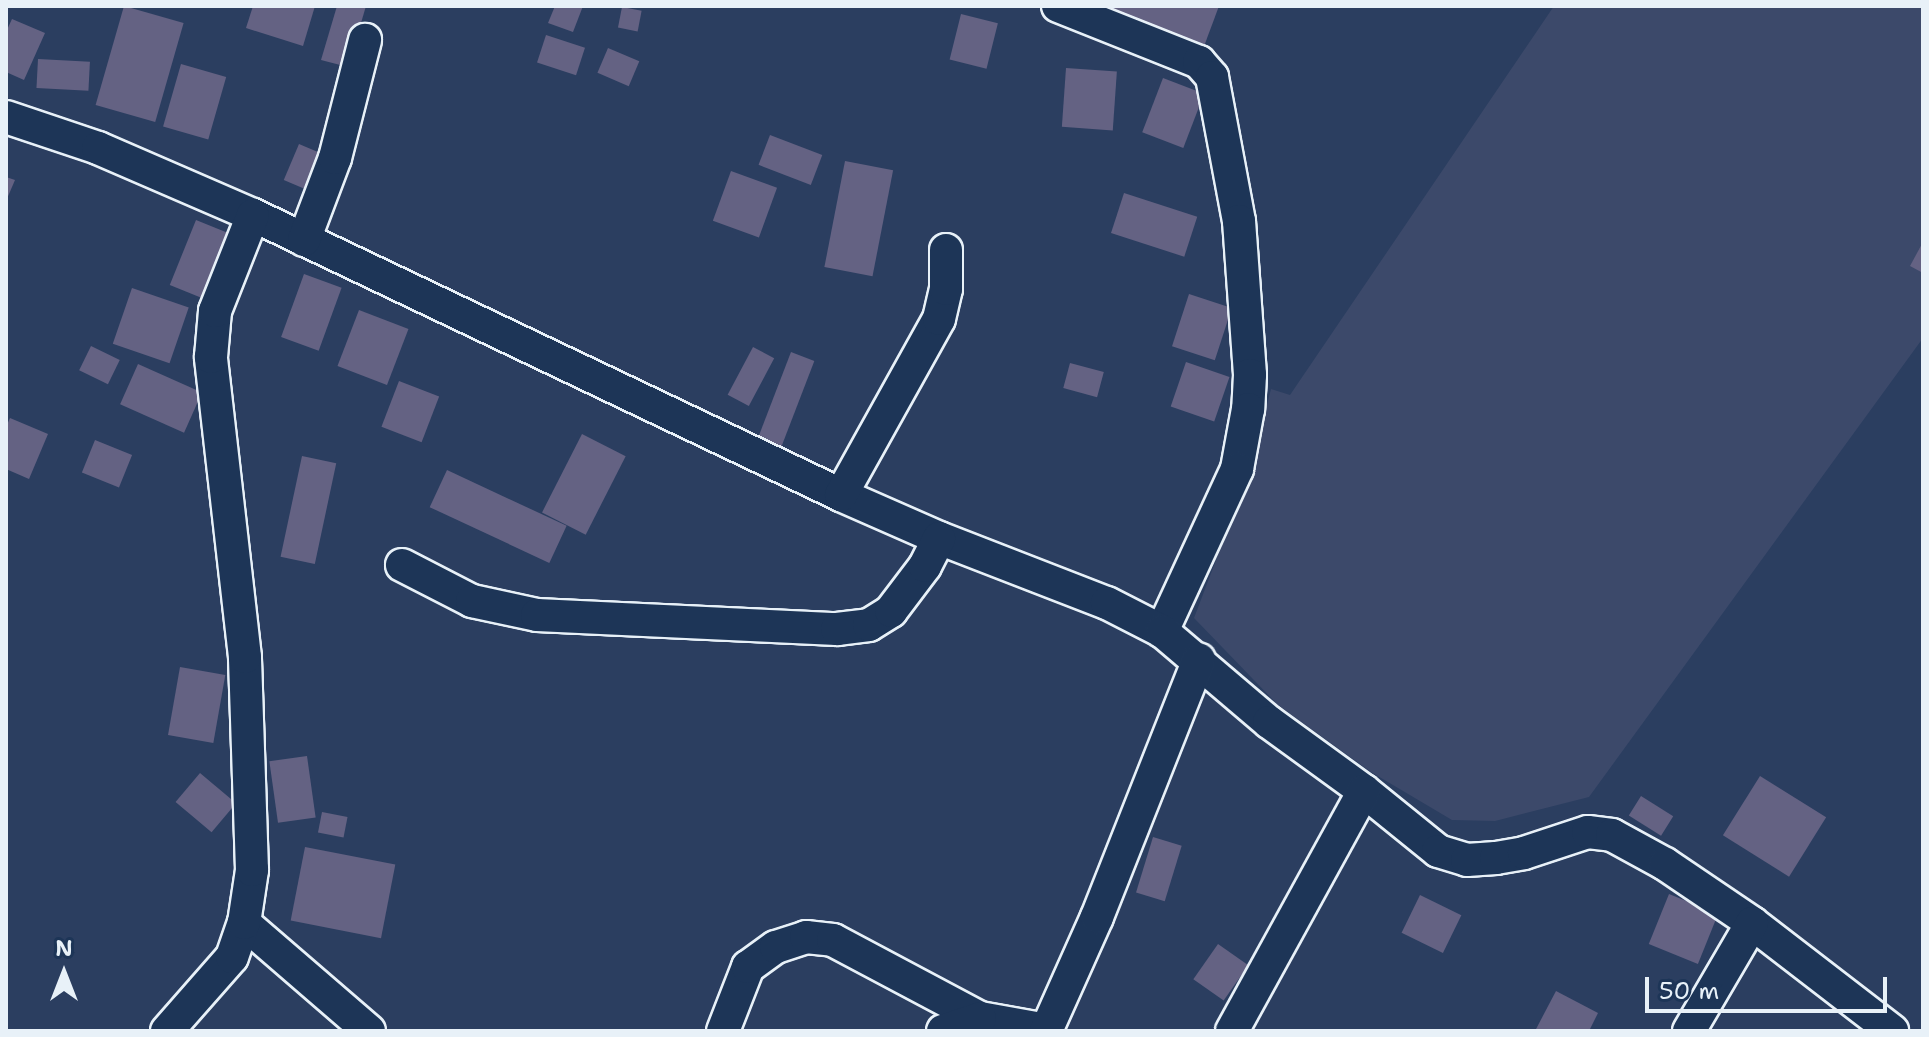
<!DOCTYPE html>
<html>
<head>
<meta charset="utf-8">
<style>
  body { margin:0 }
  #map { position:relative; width:1929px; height:1037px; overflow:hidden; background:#2b3e60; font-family:"Shantell Sans",sans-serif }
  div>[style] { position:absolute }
  .built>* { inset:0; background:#3c496a }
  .building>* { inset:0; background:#646283; transform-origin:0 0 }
  .roads { filter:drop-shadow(2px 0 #e8f1f8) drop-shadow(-2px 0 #e8f1f8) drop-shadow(0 2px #e8f1f8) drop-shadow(0 -2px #e8f1f8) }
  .minor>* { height:32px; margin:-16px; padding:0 16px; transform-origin:16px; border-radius:16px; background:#1d3557 }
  span { translate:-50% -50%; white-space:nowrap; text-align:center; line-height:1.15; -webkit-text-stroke:8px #1d3557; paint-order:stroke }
  .frame { position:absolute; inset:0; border:8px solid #e8f1f8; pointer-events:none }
  .north { position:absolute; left:24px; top:933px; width:80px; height:80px; -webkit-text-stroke:6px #1d3557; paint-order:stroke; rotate:0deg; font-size:22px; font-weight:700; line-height:32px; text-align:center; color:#e8f1f8 }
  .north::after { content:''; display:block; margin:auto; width:28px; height:36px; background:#e8f1f8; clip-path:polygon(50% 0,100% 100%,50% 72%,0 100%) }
  .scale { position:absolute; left:1645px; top:977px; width:242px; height:36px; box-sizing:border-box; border:4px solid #e8f1f8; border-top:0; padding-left:10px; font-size:24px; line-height:28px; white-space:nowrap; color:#e8f1f8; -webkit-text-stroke:6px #1d3557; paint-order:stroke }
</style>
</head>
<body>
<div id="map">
  <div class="built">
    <div style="clip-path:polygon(1554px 6px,1923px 6px,1923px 338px,1589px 797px,1495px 821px,1452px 820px,1371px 772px,1278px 705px,1194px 618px,1251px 468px,1271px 389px,1290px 395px)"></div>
  </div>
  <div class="building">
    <div style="left:124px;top:6px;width:62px;height:103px;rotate:16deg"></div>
    <div style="clip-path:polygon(253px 6px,315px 6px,303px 46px,246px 28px)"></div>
    <div style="clip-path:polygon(337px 6px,366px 6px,348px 67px,321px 60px)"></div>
    <div style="clip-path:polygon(555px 6px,583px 6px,573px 32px,548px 23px)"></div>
    <div style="clip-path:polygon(1086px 6px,1219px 6px,1203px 49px)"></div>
    <div style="left:622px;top:7px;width:20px;height:21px;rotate:11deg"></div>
    <div style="left:961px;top:14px;width:38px;height:47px;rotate:14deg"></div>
    <div style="clip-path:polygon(12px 19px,45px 33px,24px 80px,6px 72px,6px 32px)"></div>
    <div style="left:546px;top:35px;width:41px;height:29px;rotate:18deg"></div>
    <div style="left:608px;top:48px;width:34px;height:27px;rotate:23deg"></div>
    <div style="left:38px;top:59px;width:52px;height:29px;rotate:3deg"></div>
    <div style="left:181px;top:64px;width:47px;height:65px;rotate:16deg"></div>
    <div style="left:1066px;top:68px;width:51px;height:59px;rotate:4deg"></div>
    <div style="left:1163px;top:78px;width:44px;height:58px;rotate:21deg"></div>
    <div style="left:770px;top:135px;width:56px;height:32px;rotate:21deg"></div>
    <div style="left:299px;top:144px;width:25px;height:39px;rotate:23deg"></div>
    <div style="left:845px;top:161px;width:49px;height:108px;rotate:11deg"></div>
    <div style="left:731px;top:171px;width:49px;height:53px;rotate:20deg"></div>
    <div style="clip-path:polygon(6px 177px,15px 180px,6px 201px)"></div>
    <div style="left:1124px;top:193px;width:77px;height:42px;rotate:18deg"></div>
    <div style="left:196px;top:220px;width:40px;height:70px;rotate:22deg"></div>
    <div style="clip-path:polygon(1923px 242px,1923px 273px,1910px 266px)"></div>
    <div style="left:304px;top:274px;width:40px;height:67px;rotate:20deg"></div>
    <div style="left:132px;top:288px;width:60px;height:59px;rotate:19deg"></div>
    <div style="left:1189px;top:294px;width:45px;height:55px;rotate:18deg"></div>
    <div style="left:359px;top:310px;width:53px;height:60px;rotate:21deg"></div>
    <div style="left:91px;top:346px;width:32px;height:27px;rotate:26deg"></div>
    <div style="left:753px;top:347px;width:24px;height:54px;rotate:28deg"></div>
    <div style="left:791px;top:352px;width:25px;height:92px;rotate:21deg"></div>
    <div style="left:1186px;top:362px;width:46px;height:47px;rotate:19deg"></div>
    <div style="left:1070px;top:363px;width:35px;height:26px;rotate:15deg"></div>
    <div style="left:138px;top:364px;width:70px;height:44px;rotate:24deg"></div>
    <div style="left:399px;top:381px;width:43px;height:49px;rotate:21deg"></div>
    <div style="clip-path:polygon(10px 418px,48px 434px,29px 479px,6px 469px,6px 427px)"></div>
    <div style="left:582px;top:434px;width:49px;height:88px;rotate:27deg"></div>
    <div style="left:95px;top:440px;width:40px;height:35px;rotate:22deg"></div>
    <div style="left:302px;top:456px;width:35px;height:103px;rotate:12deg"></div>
    <div style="left:447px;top:470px;width:132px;height:41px;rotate:25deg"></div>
    <div style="left:180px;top:667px;width:46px;height:69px;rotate:10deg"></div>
    <div style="left:307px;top:756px;width:62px;height:38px;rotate:82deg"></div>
    <div style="left:200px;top:773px;width:47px;height:38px;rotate:40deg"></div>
    <div style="left:1760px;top:776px;width:78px;height:70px;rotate:32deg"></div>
    <div style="left:1641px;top:796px;width:38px;height:23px;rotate:32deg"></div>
    <div style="left:322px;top:812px;width:26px;height:21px;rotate:11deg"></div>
    <div style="left:1153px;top:837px;width:30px;height:58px;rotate:17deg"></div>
    <div style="left:305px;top:847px;width:92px;height:75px;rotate:11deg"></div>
    <div style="left:1669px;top:894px;width:53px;height:54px;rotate:22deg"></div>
    <div style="left:1420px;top:895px;width:46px;height:42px;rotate:26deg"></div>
    <div style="left:1218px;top:944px;width:37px;height:43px;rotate:35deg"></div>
    <div style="clip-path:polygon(1556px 991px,1598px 1013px,1589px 1031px,1535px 1031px)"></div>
  </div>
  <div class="roads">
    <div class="minor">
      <div style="left:1058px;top:6px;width:152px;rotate:21.7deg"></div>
      <div style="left:1199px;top:62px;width:20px;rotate:49deg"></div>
      <div style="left:1212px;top:77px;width:147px;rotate:79.4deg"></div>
      <div style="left:1239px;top:221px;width:154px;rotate:85.9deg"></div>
      <div style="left:1250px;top:375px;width:34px;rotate:93deg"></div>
      <div style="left:1248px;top:409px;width:61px;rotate:100.4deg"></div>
      <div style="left:1237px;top:469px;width:179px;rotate:114.8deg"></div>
      <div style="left:6px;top:117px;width:97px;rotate:18.6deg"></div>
      <div style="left:98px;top:148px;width:169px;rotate:23.4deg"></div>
      <div style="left:253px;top:215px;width:651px;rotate:25.46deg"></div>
      <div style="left:841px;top:495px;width:107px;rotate:23.7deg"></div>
      <div style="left:939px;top:538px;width:180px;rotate:21.2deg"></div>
      <div style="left:1107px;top:603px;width:62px;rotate:27deg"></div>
      <div style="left:1162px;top:631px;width:140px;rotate:40.4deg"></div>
      <div style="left:1269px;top:722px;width:117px;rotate:36deg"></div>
      <div style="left:1364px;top:791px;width:95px;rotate:39deg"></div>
      <div style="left:1438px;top:851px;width:30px;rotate:17deg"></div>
      <div style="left:1467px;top:860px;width:29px;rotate:-4deg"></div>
      <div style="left:1496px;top:858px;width:28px;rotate:-10deg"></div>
      <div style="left:1524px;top:853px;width:67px;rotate:-18.2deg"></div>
      <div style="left:1588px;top:832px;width:24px;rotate:7deg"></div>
      <div style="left:1612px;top:835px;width:60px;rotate:28.7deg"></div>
      <div style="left:1665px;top:864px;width:105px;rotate:34.1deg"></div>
      <div style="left:1752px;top:923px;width:177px;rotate:37.6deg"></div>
      <div style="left:304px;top:240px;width:88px;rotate:-69.3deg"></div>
      <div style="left:335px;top:158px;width:122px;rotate:-75.7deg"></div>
      <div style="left:841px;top:495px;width:201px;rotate:-60.9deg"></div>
      <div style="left:939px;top:319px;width:31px;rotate:-77deg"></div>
      <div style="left:946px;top:289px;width:39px;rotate:-90deg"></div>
      <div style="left:402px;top:565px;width:79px;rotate:27.2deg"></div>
      <div style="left:472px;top:601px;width:66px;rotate:12.2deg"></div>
      <div style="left:537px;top:615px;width:300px;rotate:2.7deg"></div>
      <div style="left:837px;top:629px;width:32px;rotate:-7deg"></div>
      <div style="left:869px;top:625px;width:26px;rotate:-32deg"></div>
      <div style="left:891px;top:611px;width:56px;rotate:-52.9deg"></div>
      <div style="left:925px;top:566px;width:31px;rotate:-63deg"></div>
      <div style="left:244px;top:923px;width:165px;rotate:40.8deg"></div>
      <div style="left:167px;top:1031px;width:98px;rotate:-48.7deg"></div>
      <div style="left:232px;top:957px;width:36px;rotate:-71deg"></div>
      <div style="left:244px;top:923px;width:54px;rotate:-81.4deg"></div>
      <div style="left:252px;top:870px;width:213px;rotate:-91.9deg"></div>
      <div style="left:245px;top:657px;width:302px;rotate:-96.5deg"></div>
      <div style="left:211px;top:357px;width:46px;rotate:-85deg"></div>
      <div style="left:215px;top:311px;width:103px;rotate:-68.4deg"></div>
      <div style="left:723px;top:1031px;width:69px;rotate:-68.7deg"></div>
      <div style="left:748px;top:967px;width:34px;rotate:-36deg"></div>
      <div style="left:776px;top:947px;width:32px;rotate:-18deg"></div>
      <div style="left:806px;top:937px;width:27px;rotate:6deg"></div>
      <div style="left:833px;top:940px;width:166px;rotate:28deg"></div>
      <div style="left:980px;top:1018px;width:68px;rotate:10.2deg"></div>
      <div style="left:943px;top:1031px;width:39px;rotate:-19deg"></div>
      <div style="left:1046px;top:1031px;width:125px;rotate:-65.9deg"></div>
      <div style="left:1097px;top:917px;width:277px;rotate:-68.4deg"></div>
      <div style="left:1232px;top:1031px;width:274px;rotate:-61.2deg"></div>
      <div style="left:1689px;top:1031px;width:125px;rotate:-59.7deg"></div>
    </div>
  </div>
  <div class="frame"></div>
  <div class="north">N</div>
  <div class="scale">50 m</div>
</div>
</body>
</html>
